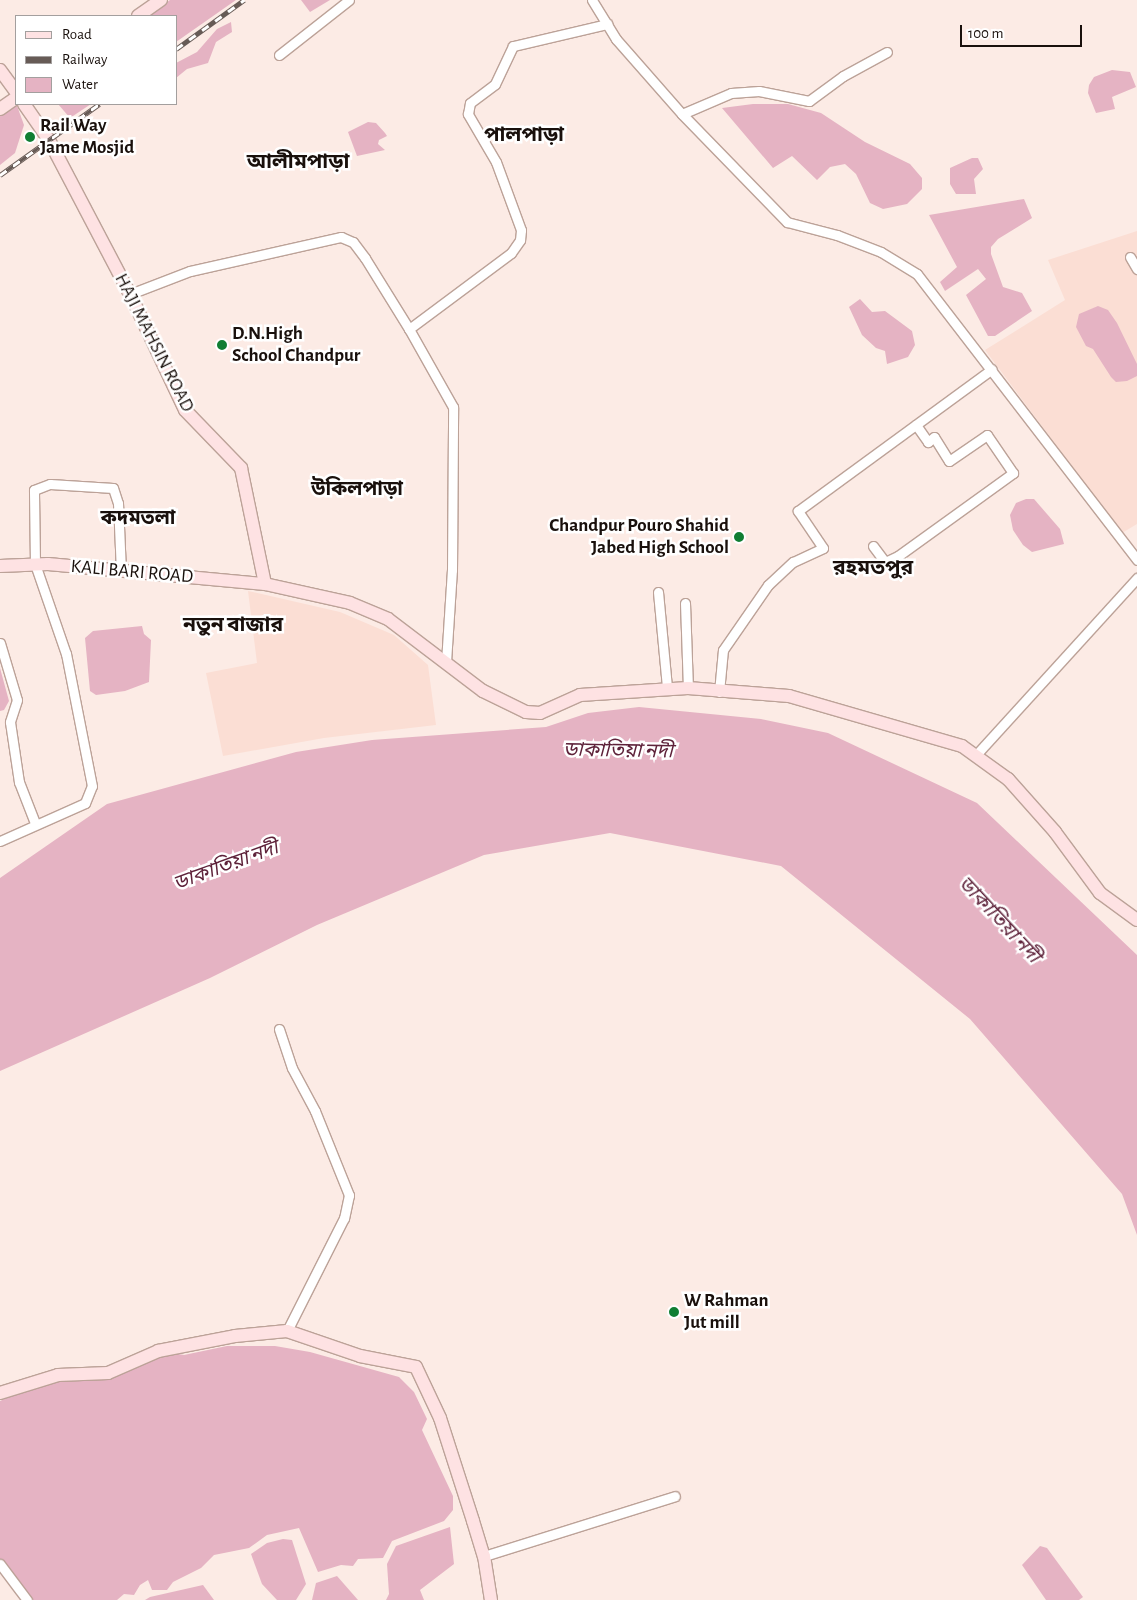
<!DOCTYPE html>
<html>
<head>
<meta charset="utf-8">
<style>
  body { margin:0 }
  #map { position:relative; width:1137px; height:1600px; overflow:hidden; background:#fcebe5; font-family:"Alegreya Sans","Noto Sans Bengali",sans-serif }
  div>[style] { position:absolute }
  .built>* { inset:0; background:#fbded4 }
  .water>* { inset:0; background:#e5b3c3 }
  .roads { filter:drop-shadow(1px 0 #bca298) drop-shadow(-1px 0 #bca298) drop-shadow(0 1px #bca298) drop-shadow(0 -1px #bca298) }
  .street>* { height:9px; margin:-4.5px; padding:0 4.5px; transform-origin:4.5px; border-radius:4.5px; background:#fff }
  .secondary>* { height:12px; margin:-6px; padding:0 6px; transform-origin:6px; border-radius:6px; background:#fee2e3 }
  .rail>* { height:4.5px; margin-top:-2.25px; transform-origin:0; background:repeating-linear-gradient(90deg,#fff 0 8px,#675b56 0 16px); box-sizing:border-box; border-block:1px solid #675b56 }
  .dots>* { width:14px; height:14px; translate:-50% -50%; box-sizing:border-box; border:2px solid #fff; border-radius:50% }
  span { translate:-50% -50%; white-space:nowrap; text-align:center; line-height:1.15; -webkit-text-stroke:5px #fff; paint-order:stroke }
  .poi-label { font-size:19px; color:#19100c; font-weight:700 }
  .left { translate:0 -50%; text-align:left }
  .right { translate:-100% -50%; text-align:right }
  .street-label { font-size:19px; color:#19100c }
  .neighbourhood-label { font-size:20px; color:#19100c; font-weight:700 }
  .water-label { font-size:20px; color:#5e223a; font-style:italic }
  .quarter-label { font-size:21px; color:#19100c; font-weight:700 }
  .legend { position:absolute; left:15px; top:15px; width:162px; height:90px; box-sizing:border-box; background:#fff; border:1px solid #a39f9e; margin:0; padding:6px 9px; list-style:none; font-size:15px; color:#19100c }
  .legend li { display:flex; align-items:center; gap:10px; height:25px }
  .legend b { width:25px; border:1px solid #a39f9e }
  .scale { position:absolute; left:960px; top:25px; width:122px; height:22px; box-sizing:border-box; border:2px solid #19100c; border-top:0; padding-left:6px; font-size:15px; line-height:18px; white-space:nowrap; color:#19100c; -webkit-text-stroke:4px #fff; paint-order:stroke }
</style>
</head>
<body>
<div id="map">
  <div class="built">
    <div style="clip-path:polygon(1137px 231px,1137px 524px,1122px 533px,985px 350px,1065px 300px,1048px 260px)"></div>
    <div style="clip-path:polygon(248px 591px,340px 612px,394px 635px,428px 665px,436px 725px,324px 738px,223px 756px,206px 673px,257px 663px)"></div>
  </div>
  <div class="water">
    <div style="clip-path:polygon(170px 0,236px 0,176px 42px,176px 16px,147px 16px)"></div>
    <div style="clip-path:polygon(301px 0,330px 0,310px 12px)"></div>
    <div style="clip-path:polygon(231px 22px,232px 32px,216px 42px,208px 63px,187px 69px,176px 78px,176px 63px,197px 52px,217px 29px)"></div>
    <div style="clip-path:polygon(1112px 70px,1130px 72px,1136px 87px,1112px 97px,1115px 109px,1096px 113px,1088px 93px,1089px 85px,1094px 77px)"></div>
    <div style="clip-path:polygon(16px 103px,24px 125px,15px 153px,0 165px,0 110px)"></div>
    <div style="clip-path:polygon(58px 104px,91px 104px,70px 118px)"></div>
    <div style="clip-path:polygon(753px 104px,788px 104px,821px 113px,865px 142px,910px 164px,922px 178px,922px 189px,907px 204px,883px 209px,870px 203px,856px 174px,845px 164px,830px 167px,817px 180px,792px 156px,773px 168px,722px 108px)"></div>
    <div style="clip-path:polygon(368px 122px,376px 123px,385px 133px,387px 136px,379px 140px,378px 144px,385px 150px,357px 156px,348px 132px)"></div>
    <div style="clip-path:polygon(972px 158px,978px 158px,983px 169px,974px 179px,976px 194px,956px 194px,950px 184px,950px 168px)"></div>
    <div style="clip-path:polygon(1024px 199px,1032px 218px,998px 239px,991px 247px,991px 254px,1003px 287px,1022px 293px,1032px 311px,995px 336px,988px 336px,966px 295px,986px 279px,978px 269px,945px 291px,940px 282px,957px 267px,929px 215px)"></div>
    <div style="clip-path:polygon(860px 299px,872px 312px,885px 311px,912px 331px,915px 345px,908px 357px,887px 364px,885px 351px,876px 348px,862px 335px,849px 307px)"></div>
    <div style="clip-path:polygon(1098px 306px,1108px 310px,1117px 323px,1137px 364px,1137px 376px,1127px 381px,1116px 382px,1111px 377px,1093px 349px,1086px 346px,1076px 327px,1079px 314px)"></div>
    <div style="clip-path:polygon(1026px 499px,1034px 499px,1060px 529px,1064px 544px,1032px 552px,1023px 545px,1013px 530px,1010px 515px,1016px 503px)"></div>
    <div style="clip-path:polygon(142px 626px,144px 634px,151px 640px,149px 682px,125px 691px,96px 695px,90px 691px,85px 638px,93px 631px)"></div>
    <div style="clip-path:polygon(0 668px,9px 701px,4px 710px,0 711px)"></div>
    <div style="clip-path:polygon(639px 707px,761px 719px,828px 733px,977px 803px,1137px 955px,1137px 1235px,1122px 1194px,970px 1019px,781px 866px,610px 833px,484px 855px,317px 925px,210px 978px,0 1071px,0 878px,107px 804px,296px 752px,372px 740px,546px 727px,588px 713px)"></div>
    <div style="clip-path:polygon(227px 1346px,275px 1346px,310px 1352px,399px 1377px,414px 1392px,427px 1419px,422px 1430px,453px 1496px,453px 1510px,444px 1521px,392px 1541px,383px 1558px,358px 1559px,353px 1566px,341px 1565px,318px 1572px,299px 1528px,267px 1535px,249px 1548px,214px 1555px,201px 1568px,173px 1582px,167px 1590px,152px 1590px,148px 1580px,140px 1585px,134px 1595px,124px 1594px,117px 1600px,29px 1600px,0 1561px,0 1401px,58px 1375px,112px 1374px,158px 1350px,184px 1355px)"></div>
    <div style="clip-path:polygon(450px 1527px,454px 1564px,420px 1590px,424px 1600px,386px 1600px,389px 1594px,387px 1564px,396px 1546px)"></div>
    <div style="clip-path:polygon(283px 1539px,292px 1540px,306px 1584px,296px 1600px,277px 1600px,262px 1584px,251px 1554px,267px 1543px)"></div>
    <div style="clip-path:polygon(1040px 1546px,1047px 1548px,1083px 1597px,1079px 1600px,1046px 1600px,1022px 1565px)"></div>
    <div style="clip-path:polygon(337px 1576px,358px 1600px,312px 1600px,316px 1583px)"></div>
    <div style="clip-path:polygon(203px 1585px,214px 1600px,145px 1600px,150px 1597px)"></div>
  </div>
  <div class="roads">
    <div class="street">
      <div style="left:592px;top:0;width:46px;rotate:58.4deg"></div>
      <div style="left:616px;top:39px;width:100px;rotate:48.7deg"></div>
      <div style="left:682px;top:114px;width:151px;rotate:45.8deg"></div>
      <div style="left:787px;top:222px;width:52px;rotate:14.6deg"></div>
      <div style="left:837px;top:235px;width:47px;rotate:21.1deg"></div>
      <div style="left:881px;top:252px;width:42px;rotate:31.4deg"></div>
      <div style="left:917px;top:274px;width:361px;rotate:52.4deg"></div>
      <div style="left:279px;top:55px;width:89px;rotate:-38.2deg"></div>
      <div style="left:682px;top:114px;width:53px;rotate:-23.2deg"></div>
      <div style="left:731px;top:93px;width:28px;rotate:-4deg"></div>
      <div style="left:759px;top:91px;width:51px;rotate:11.3deg"></div>
      <div style="left:809px;top:101px;width:42px;rotate:-36.3deg"></div>
      <div style="left:843px;top:76px;width:50px;rotate:-28.6deg"></div>
      <div style="left:1130px;top:257px;width:14px;rotate:60deg"></div>
      <div style="left:130px;top:294px;width:64px;rotate:-21deg"></div>
      <div style="left:190px;top:271px;width:155px;rotate:-12.7deg"></div>
      <div style="left:341px;top:237px;width:13px;rotate:23deg"></div>
      <div style="left:353px;top:242px;width:20px;rotate:53deg"></div>
      <div style="left:365px;top:258px;width:84px;rotate:58.2deg"></div>
      <div style="left:873px;top:546px;width:20px;rotate:53deg"></div>
      <div style="left:885px;top:562px;width:14px;rotate:-25deg"></div>
      <div style="left:898px;top:556px;width:142px;rotate:-35.8deg"></div>
      <div style="left:1013px;top:473px;width:46px;rotate:-124.4deg"></div>
      <div style="left:987px;top:435px;width:46px;rotate:145.6deg"></div>
      <div style="left:949px;top:461px;width:28px;rotate:-122deg"></div>
      <div style="left:934px;top:437px;width:8px;rotate:140deg"></div>
      <div style="left:928px;top:442px;width:21px;rotate:-125deg"></div>
      <div style="left:658px;top:592px;width:96px;rotate:84.6deg"></div>
      <div style="left:685px;top:603px;width:85px;rotate:88deg"></div>
      <div style="left:0;top:643px;width:59px;rotate:73.4deg"></div>
      <div style="left:17px;top:700px;width:23px;rotate:108deg"></div>
      <div style="left:10px;top:722px;width:61px;rotate:81.5deg"></div>
      <div style="left:19px;top:782px;width:44px;rotate:68.7deg"></div>
      <div style="left:446px;top:662px;width:92px;rotate:-86.3deg"></div>
      <div style="left:452px;top:570px;width:163px;rotate:-89.6deg"></div>
      <div style="left:453px;top:407px;width:90px;rotate:-119.4deg"></div>
      <div style="left:409px;top:329px;width:127px;rotate:-36.7deg"></div>
      <div style="left:511px;top:253px;width:16px;rotate:-55deg"></div>
      <div style="left:520px;top:240px;width:10px;rotate:-84deg"></div>
      <div style="left:521px;top:230px;width:72px;rotate:-110.2deg"></div>
      <div style="left:496px;top:162px;width:56px;rotate:-120.3deg"></div>
      <div style="left:468px;top:114px;width:11px;rotate:-80deg"></div>
      <div style="left:470px;top:103px;width:31px;rotate:-37deg"></div>
      <div style="left:495px;top:84px;width:42px;rotate:-64.7deg"></div>
      <div style="left:513px;top:46px;width:97px;rotate:-13.2deg"></div>
      <div style="left:719px;top:692px;width:42px;rotate:-84.6deg"></div>
      <div style="left:723px;top:650px;width:79px;rotate:-55.3deg"></div>
      <div style="left:768px;top:585px;width:34px;rotate:-43deg"></div>
      <div style="left:793px;top:562px;width:33px;rotate:-25deg"></div>
      <div style="left:823px;top:548px;width:45px;rotate:-124deg"></div>
      <div style="left:798px;top:511px;width:240px;rotate:-36.2deg"></div>
      <div style="left:975px;top:756px;width:241px;rotate:-47.7deg"></div>
      <div style="left:0;top:841px;width:93px;rotate:-24.1deg"></div>
      <div style="left:85px;top:803px;width:18px;rotate:-68deg"></div>
      <div style="left:92px;top:786px;width:135px;rotate:-101.1deg"></div>
      <div style="left:66px;top:654px;width:95px;rotate:-109deg"></div>
      <div style="left:35px;top:564px;width:74px;rotate:-90.8deg"></div>
      <div style="left:34px;top:490px;width:17px;rotate:-21deg"></div>
      <div style="left:50px;top:484px;width:63px;rotate:3.6deg"></div>
      <div style="left:113px;top:488px;width:16px;rotate:72deg"></div>
      <div style="left:118px;top:503px;width:68px;rotate:87.5deg"></div>
      <div style="left:279px;top:1029px;width:41px;rotate:71.6deg"></div>
      <div style="left:292px;top:1068px;width:49px;rotate:61.9deg"></div>
      <div style="left:315px;top:1111px;width:91px;rotate:68deg"></div>
      <div style="left:349px;top:1195px;width:24px;rotate:102deg"></div>
      <div style="left:344px;top:1218px;width:127px;rotate:116.8deg"></div>
      <div style="left:484px;top:1556px;width:200px;rotate:-17.4deg"></div>
      <div style="left:0;top:1564px;width:45px;rotate:53.1deg"></div>
    </div>
    <div class="secondary">
      <div style="left:138px;top:16px;width:28px;rotate:-35deg"></div>
      <div style="left:0;top:70px;width:27px;rotate:54deg"></div>
      <div style="left:24px;top:104px;width:44px;rotate:55.2deg"></div>
      <div style="left:49px;top:140px;width:174px;rotate:62.3deg"></div>
      <div style="left:130px;top:294px;width:128px;rotate:64.6deg"></div>
      <div style="left:185px;top:410px;width:81px;rotate:46deg"></div>
      <div style="left:241px;top:468px;width:118px;rotate:78.3deg"></div>
      <div style="left:0;top:109px;width:19px;rotate:-35deg"></div>
      <div style="left:0;top:566px;width:48px;rotate:-2.4deg"></div>
      <div style="left:48px;top:564px;width:218px;rotate:5.3deg"></div>
      <div style="left:265px;top:584px;width:87px;rotate:12.6deg"></div>
      <div style="left:350px;top:603px;width:41px;rotate:22.8deg"></div>
      <div style="left:388px;top:619px;width:119px;rotate:37.2deg"></div>
      <div style="left:483px;top:691px;width:48px;rotate:26deg"></div>
      <div style="left:526px;top:712px;width:14px;rotate:4deg"></div>
      <div style="left:540px;top:713px;width:44px;rotate:-24.2deg"></div>
      <div style="left:580px;top:695px;width:108px;rotate:-3.7deg"></div>
      <div style="left:688px;top:688px;width:101px;rotate:4.5deg"></div>
      <div style="left:789px;top:696px;width:180px;rotate:16.1deg"></div>
      <div style="left:962px;top:746px;width:57px;rotate:35.7deg"></div>
      <div style="left:1008px;top:779px;width:71px;rotate:48.4deg"></div>
      <div style="left:1055px;top:832px;width:76px;rotate:53.6deg"></div>
      <div style="left:1100px;top:893px;width:46px;rotate:36.1deg"></div>
      <div style="left:0;top:1393px;width:61px;rotate:-17.2deg"></div>
      <div style="left:58px;top:1375px;width:50px;rotate:-2.3deg"></div>
      <div style="left:108px;top:1373px;width:55px;rotate:-23.7deg"></div>
      <div style="left:158px;top:1351px;width:78px;rotate:-11deg"></div>
      <div style="left:235px;top:1336px;width:52px;rotate:-5.5deg"></div>
      <div style="left:287px;top:1331px;width:77px;rotate:18.9deg"></div>
      <div style="left:360px;top:1356px;width:57px;rotate:11.1deg"></div>
      <div style="left:416px;top:1367px;width:56px;rotate:64.8deg"></div>
      <div style="left:440px;top:1418px;width:108px;rotate:72.2deg"></div>
      <div style="left:473px;top:1521px;width:37px;rotate:73deg"></div>
      <div style="left:484px;top:1556px;width:45px;rotate:81deg"></div>
    </div>
  </div>
  <div class="rail">
    <div style="left:176px;top:49px;width:84px;rotate:-35.8deg"></div>
    <div style="left:0;top:175px;width:122px;rotate:-35.6deg"></div>
  </div>
  <div class="dots">
    <div style="left:30px;top:137px;background:#107e33"></div>
    <div style="left:222px;top:345px;background:#107e33"></div>
    <div style="left:739px;top:537px;background:#107e33"></div>
    <div style="left:674px;top:1312px;background:#107e33"></div>
  </div>
  <div class="poi-label">
    <span class="left" style="left:40px;top:137px">Rail Way<br>Jame Mosjid</span>
    <span class="left" style="left:232px;top:345px">D.N.High<br>School Chandpur</span>
    <span class="right" style="left:729px;top:537px">Chandpur Pouro Shahid<br>Jabed High School</span>
    <span class="left" style="left:684px;top:1312px">W Rahman<br>Jut mill</span>
  </div>
  <div class="street-label">
    <span style="left:154px;top:343px;rotate:63deg">HAJI MAHSIN ROAD</span>
    <span style="left:132px;top:572px;rotate:5deg">KALI BARI ROAD</span>
  </div>
  <div class="neighbourhood-label">
    <span style="left:357px;top:489px">উকিলপাড়া</span>
    <span style="left:138px;top:518px">কদমতলা</span>
  </div>
  <div class="water-label">
    <span style="left:618px;top:751px;rotate:1deg">ডাকাতিয়া নদী</span>
    <span style="left:226px;top:866px;rotate:-20deg">ডাকাতিয়া নদী</span>
    <span style="left:999px;top:920px;rotate:47deg">ডাকাতিয়া নদী</span>
  </div>
  <div class="quarter-label">
    <span style="left:524px;top:135px">পালপাড়া</span>
    <span style="left:298px;top:162px">আলীমপাড়া</span>
    <span style="left:873px;top:568px">রহমতপুর</span>
    <span style="left:233px;top:625px">নতুন বাজার</span>
  </div>
  <ul class="legend">
  <li><b style="height:6px;background:#fee2e3"></b>Road</li>
  <li><b style="height:6px;background:#675b56"></b>Railway</li>
  <li><b style="height:14px;background:#e5b3c3"></b>Water</li>
  </ul>
  <div class="scale">100 m</div>
</div>
</body>
</html>
